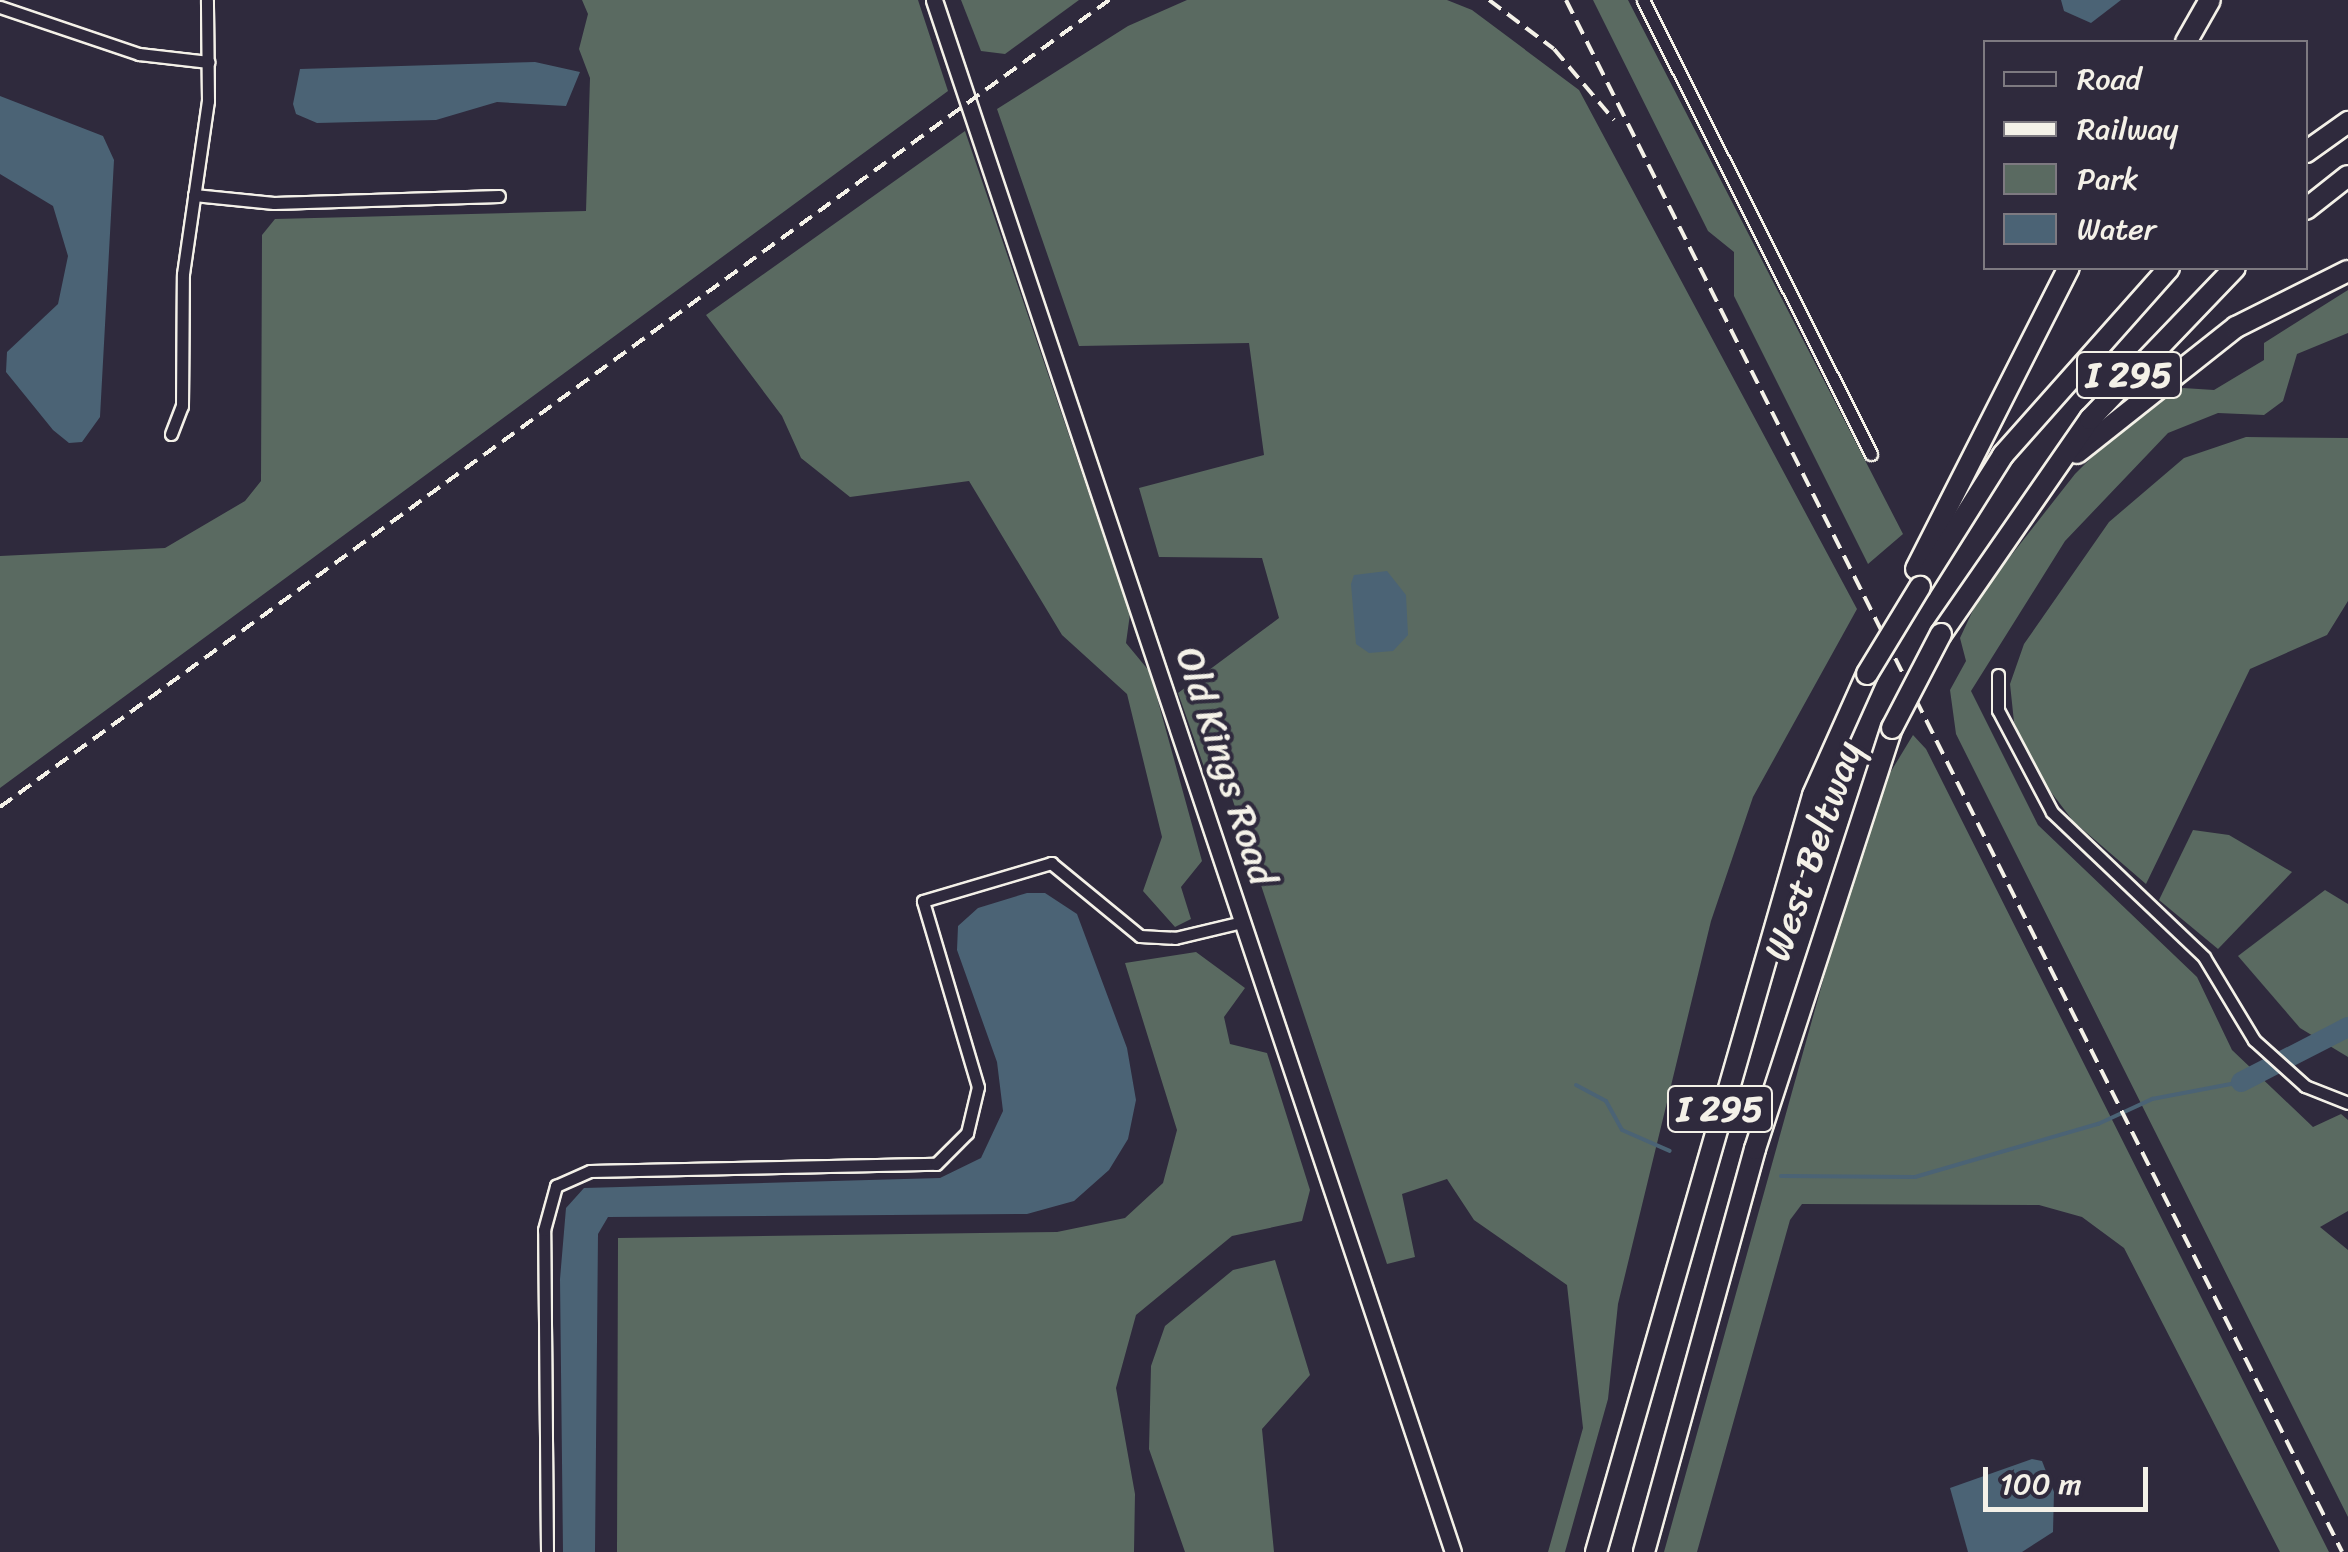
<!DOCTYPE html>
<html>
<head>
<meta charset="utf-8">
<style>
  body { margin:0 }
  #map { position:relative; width:2348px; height:1552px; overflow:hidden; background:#2f2a3d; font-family:Sriracha,sans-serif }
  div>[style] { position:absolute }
  .green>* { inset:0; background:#5a6a61 }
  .water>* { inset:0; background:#4b6375 }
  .stream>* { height:4px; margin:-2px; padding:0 2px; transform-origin:2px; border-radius:2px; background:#4b6375 }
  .river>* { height:20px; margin:-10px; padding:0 10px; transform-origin:10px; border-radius:10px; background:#4b6375 }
  .roads { filter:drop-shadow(2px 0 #f4f1e8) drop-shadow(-2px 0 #f4f1e8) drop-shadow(0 2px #f4f1e8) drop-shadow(0 -2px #f4f1e8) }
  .street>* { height:11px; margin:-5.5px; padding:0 5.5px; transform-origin:5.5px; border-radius:5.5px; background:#2f2a3d }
  .secondary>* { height:15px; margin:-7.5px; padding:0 7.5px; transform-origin:7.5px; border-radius:7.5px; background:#2f2a3d }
  .highway>* { height:20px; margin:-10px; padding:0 10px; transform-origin:10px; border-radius:10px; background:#2f2a3d }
  .rail>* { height:4px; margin-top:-2px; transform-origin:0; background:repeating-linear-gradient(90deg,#f4f1e8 0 15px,transparent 0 23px) }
  .bridges { filter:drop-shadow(2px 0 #f4f1e8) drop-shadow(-2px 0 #f4f1e8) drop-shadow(0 2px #f4f1e8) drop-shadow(0 -2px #f4f1e8) }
  .highway-bridge>* { height:20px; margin:-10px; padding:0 10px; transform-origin:10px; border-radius:10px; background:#2f2a3d }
  span { translate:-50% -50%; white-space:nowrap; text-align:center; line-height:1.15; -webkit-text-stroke:8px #2f2a3d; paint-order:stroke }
  .shield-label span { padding:2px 8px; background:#2f2a3d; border:2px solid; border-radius:8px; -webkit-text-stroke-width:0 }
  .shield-label { font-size:35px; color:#f4f1e8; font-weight:700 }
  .street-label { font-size:38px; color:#f4f1e8 }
  .legend { position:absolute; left:1983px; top:40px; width:325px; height:230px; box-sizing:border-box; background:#2f2a3d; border:2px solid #7e7a81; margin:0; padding:12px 18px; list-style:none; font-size:30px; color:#f4f1e8 }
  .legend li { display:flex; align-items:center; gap:20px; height:50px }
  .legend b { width:50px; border:2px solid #7e7a81 }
  .scale { position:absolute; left:1983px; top:1467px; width:165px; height:45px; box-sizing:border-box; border:5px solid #f4f1e8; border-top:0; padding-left:12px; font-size:30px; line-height:35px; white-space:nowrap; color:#f4f1e8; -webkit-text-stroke:8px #2f2a3d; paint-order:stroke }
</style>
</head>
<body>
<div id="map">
  <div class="green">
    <div style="clip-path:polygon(582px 0,918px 0,948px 91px,0 788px,0 556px,165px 548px,245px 501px,261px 481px,262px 235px,275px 219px,586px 211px,590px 78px,579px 49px,588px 14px)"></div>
    <div style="clip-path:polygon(961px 0,1079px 0,1005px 54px,981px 51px)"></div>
    <div style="clip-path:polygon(1187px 0,1447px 0,1472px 10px,1579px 90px,1857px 609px,1753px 797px,1711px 921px,1618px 1304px,1608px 1399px,1565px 1552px,1548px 1552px,1583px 1428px,1567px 1285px,1474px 1220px,1447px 1179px,1402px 1194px,1415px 1257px,1387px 1264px,1225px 777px,1209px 781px,1178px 693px,1279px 618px,1262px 558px,1159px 557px,1139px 488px,1264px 455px,1249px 343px,1079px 346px,997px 109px,1128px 26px)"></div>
    <div style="clip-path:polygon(1593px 0,1628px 0,1903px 534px,1868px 564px,1734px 296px,1734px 252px,1708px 231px)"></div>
    <div style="clip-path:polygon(965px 131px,1130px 614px,1126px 643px,1150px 672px,1202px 861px,1181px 887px,1191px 919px,1175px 927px,1143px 891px,1162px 837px,1127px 694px,1062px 635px,969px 481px,850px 497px,801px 458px,782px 416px,706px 315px)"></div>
    <div style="clip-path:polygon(2348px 290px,2348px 333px,2297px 354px,2283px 401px,2264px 415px,2218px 413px,2168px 433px,2065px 541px,1971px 691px,2038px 825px,2197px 977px,2232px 1050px,2313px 1127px,2341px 1114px,2348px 1120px,2348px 1211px,2320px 1227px,2348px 1250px,2348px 1517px,1956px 734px,1950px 690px,1966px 661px,1960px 638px,1980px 595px,2075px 474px,2135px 414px,2183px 388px,2214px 390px,2264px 360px,2264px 343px)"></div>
    <div style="clip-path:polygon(2246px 437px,2348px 438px,2348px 601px,2327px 635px,2250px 669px,2146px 884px,2073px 821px,2038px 775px,2014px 722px,2010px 684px,2024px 644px,2109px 522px,2184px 458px)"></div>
    <div style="clip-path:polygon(1913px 735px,1926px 749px,2329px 1552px,2280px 1552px,2124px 1248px,2082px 1217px,2039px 1205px,1802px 1204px,1790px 1220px,1697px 1552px,1664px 1552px,1873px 801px)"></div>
    <div style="clip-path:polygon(2193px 830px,2229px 835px,2292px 872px,2218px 949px,2159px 900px)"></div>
    <div style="clip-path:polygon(2325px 890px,2348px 904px,2348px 1057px,2300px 1028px,2238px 956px)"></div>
    <div style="clip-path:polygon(1196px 952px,1245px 988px,1224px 1017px,1230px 1044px,1267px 1053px,1310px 1190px,1302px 1221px,1232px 1236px,1136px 1315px,1116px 1388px,1135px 1494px,1134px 1552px,617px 1552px,618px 1238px,1057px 1232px,1125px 1218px,1163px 1183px,1177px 1130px,1125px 963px)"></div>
    <div style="clip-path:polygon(1275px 1260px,1310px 1375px,1262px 1429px,1274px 1552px,1185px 1552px,1149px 1449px,1151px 1366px,1165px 1326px,1233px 1270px)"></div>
  </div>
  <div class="water">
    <div style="clip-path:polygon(2061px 0,2121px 0,2091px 23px,2064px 11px)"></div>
    <div style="clip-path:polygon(535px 62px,580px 72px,566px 106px,497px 102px,436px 120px,317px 123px,296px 114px,293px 104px,300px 69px)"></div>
    <div style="clip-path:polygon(0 96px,103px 136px,114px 160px,100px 417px,82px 442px,69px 443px,53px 430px,6px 372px,7px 352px,58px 304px,68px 256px,53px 206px,0 174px)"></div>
    <div style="clip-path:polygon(1387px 571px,1406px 595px,1408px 635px,1393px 651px,1369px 653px,1356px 644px,1351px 584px,1354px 575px)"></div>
    <div style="clip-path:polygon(1027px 893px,1045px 893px,1077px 914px,1127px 1048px,1136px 1100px,1128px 1139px,1109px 1170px,1074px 1201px,1027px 1214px,608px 1217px,598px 1234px,595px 1552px,563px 1552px,560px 1279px,566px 1208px,584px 1188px,940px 1178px,981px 1158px,1003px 1111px,997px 1062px,957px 950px,958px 926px,978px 908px)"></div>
    <div style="clip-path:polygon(2032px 1459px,2042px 1461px,2054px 1492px,2053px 1532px,2022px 1552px,1968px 1552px,1950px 1488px)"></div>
  </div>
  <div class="stream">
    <div style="left:1576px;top:1085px;width:34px;rotate:28deg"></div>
    <div style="left:1606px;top:1101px;width:33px;rotate:61deg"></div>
    <div style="left:1622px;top:1130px;width:52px;rotate:23.6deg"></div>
    <div style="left:1781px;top:1176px;width:134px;rotate:0.4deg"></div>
    <div style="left:1915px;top:1177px;width:191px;rotate:-16.2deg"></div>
    <div style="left:2098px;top:1124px;width:60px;rotate:-24.8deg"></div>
    <div style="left:2152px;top:1099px;width:91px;rotate:-10.8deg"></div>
  </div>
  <div class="river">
    <div style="left:2241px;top:1082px;width:120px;rotate:-27.2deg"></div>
  </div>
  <div class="roads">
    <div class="street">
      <div style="left:1643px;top:0;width:508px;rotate:63.33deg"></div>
      <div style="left:0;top:7px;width:147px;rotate:18.7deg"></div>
      <div style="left:139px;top:54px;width:70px;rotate:6.5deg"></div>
      <div style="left:194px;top:195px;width:80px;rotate:5.7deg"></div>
      <div style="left:274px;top:203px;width:225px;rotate:-1.8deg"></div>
      <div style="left:171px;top:434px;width:30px;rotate:-69deg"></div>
      <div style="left:182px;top:406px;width:132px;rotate:-89.6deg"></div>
      <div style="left:183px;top:274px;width:175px;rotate:-81.8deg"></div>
      <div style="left:208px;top:101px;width:101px;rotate:-90.6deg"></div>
      <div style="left:1998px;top:675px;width:35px;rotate:90deg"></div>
      <div style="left:1998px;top:710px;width:115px;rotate:62.1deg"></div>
      <div style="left:2052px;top:812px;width:210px;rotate:43.6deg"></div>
      <div style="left:2204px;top:957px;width:97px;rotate:58.9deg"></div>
      <div style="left:2254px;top:1040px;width:69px;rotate:42deg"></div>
      <div style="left:2305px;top:1086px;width:46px;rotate:21.6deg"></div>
      <div style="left:547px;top:1552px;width:322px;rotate:-90.5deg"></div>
      <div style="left:544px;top:1230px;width:46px;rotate:-74.7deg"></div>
      <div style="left:556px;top:1186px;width:37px;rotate:-24deg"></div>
      <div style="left:590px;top:1171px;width:346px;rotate:-1.2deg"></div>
      <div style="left:936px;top:1164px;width:44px;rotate:-45deg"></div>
      <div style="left:967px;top:1133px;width:47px;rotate:-76.6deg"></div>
      <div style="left:978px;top:1087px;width:194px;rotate:-106.5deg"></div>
      <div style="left:923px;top:901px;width:134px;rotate:-16.5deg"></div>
      <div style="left:1051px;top:863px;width:115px;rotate:39.4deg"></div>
      <div style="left:1140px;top:936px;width:35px;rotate:3deg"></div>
      <div style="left:1175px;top:938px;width:69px;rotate:-13.4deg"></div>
    </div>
    <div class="secondary">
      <div style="left:934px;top:0;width:1636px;rotate:71.51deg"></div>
    </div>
    <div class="highway">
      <div style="left:2186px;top:42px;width:48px;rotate:-60.3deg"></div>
      <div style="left:2306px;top:152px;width:52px;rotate:-35.5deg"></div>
      <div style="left:2306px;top:209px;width:53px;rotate:-38.2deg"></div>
      <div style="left:2077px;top:453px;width:203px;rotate:-38.4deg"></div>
      <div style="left:2236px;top:327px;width:125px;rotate:-26.6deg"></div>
      <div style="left:1916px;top:569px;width:338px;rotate:-63.1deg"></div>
      <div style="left:1920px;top:587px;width:156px;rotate:-57.8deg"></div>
      <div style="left:2003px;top:455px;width:250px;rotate:-48.4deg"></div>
      <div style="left:1941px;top:634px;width:262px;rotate:-55.3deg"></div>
      <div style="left:2090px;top:419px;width:209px;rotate:-46.2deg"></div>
      <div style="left:1596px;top:1552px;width:787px;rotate:-74deg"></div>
      <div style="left:1813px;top:795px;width:133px;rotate:-65.9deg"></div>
      <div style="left:1644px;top:1552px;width:418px;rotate:-74.6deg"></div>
      <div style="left:1755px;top:1149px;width:443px;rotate:-72deg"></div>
    </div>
  </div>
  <div class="rail">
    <div style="left:1489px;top:0;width:81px;rotate:37deg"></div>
    <div style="left:1554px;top:49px;width:93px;rotate:49.8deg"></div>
    <div style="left:1566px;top:0;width:1735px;rotate:63.43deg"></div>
    <div style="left:0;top:807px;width:1372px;rotate:-36.04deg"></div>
  </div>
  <div class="bridges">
    <div class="highway-bridge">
      <div style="left:1867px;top:674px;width:102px;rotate:-58.7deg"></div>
      <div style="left:1892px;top:728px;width:106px;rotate:-62.5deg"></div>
    </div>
  </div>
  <div class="shield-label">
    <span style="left:2129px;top:375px">I 295</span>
    <span style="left:1720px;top:1109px">I 295</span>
  </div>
  <div class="street-label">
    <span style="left:1226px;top:766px;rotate:72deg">Old Kings Road</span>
    <span style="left:1813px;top:851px;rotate:-71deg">West Beltway</span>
  </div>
  <ul class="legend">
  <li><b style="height:12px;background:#2f2a3d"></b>Road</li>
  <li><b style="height:12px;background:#f4f1e8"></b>Railway</li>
  <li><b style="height:28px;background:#5a6a61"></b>Park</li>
  <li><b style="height:28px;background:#4b6375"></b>Water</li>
  </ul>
  <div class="scale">100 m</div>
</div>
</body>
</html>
